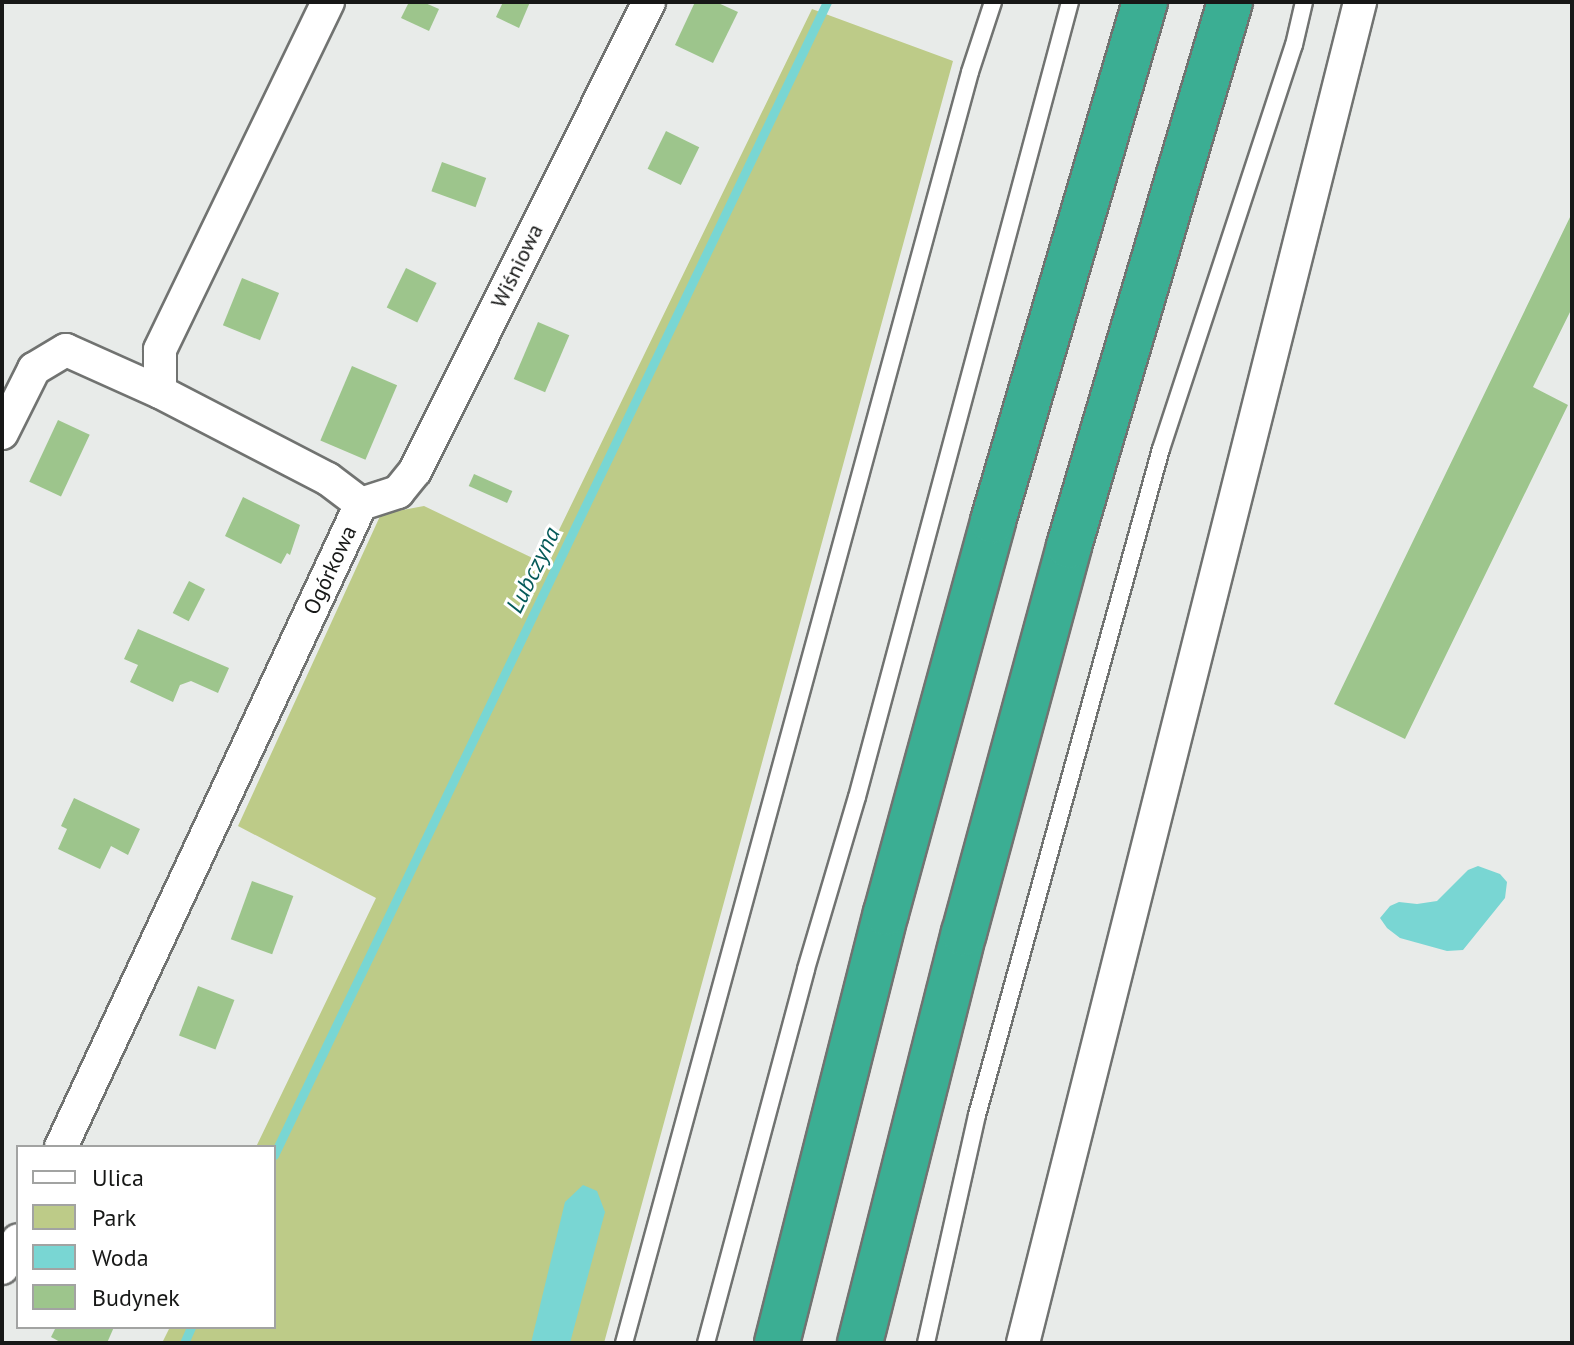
<!DOCTYPE html>
<html>
<head>
<meta charset="utf-8">
<style>
  body { margin:0 }
  #map { position:relative; width:1574px; height:1345px; overflow:hidden; background:#e8ebe9; font-family:"PT Sans",sans-serif }
  div>[style] { position:absolute }
  .green>* { inset:0; background:#bdcb88 }
  .water>* { inset:0; background:#79d6d3 }
  .stream>* { height:9px; margin:-4.5px; padding:0 4.5px; transform-origin:4.5px; border-radius:4.5px; background:#79d6d3 }
  .building>* { inset:0; background:#9dc58c; transform-origin:0 0 }
  .roads { filter:drop-shadow(2px 0 #717371) drop-shadow(-2px 0 #717371) drop-shadow(0 2px #717371) drop-shadow(0 -2px #717371) }
  .service>* { height:16px; margin:-8px; padding:0 8px; transform-origin:8px; border-radius:8px; background:#fff }
  .minor>* { height:32px; margin:-16px; padding:0 16px; transform-origin:16px; border-radius:16px; background:#fff }
  .motorway>* { height:44px; margin:-22px; padding:0 22px; transform-origin:22px; border-radius:22px; background:#3bae93 }
  span { translate:-50% -50%; white-space:nowrap; text-align:center; line-height:1.15; -webkit-text-stroke:6px #fff; paint-order:stroke }
  .street-label { font-size:22px; color:#171817 }
  .water-label { font-size:24px; color:#055a59; font-style:italic }
  .frame { position:absolute; inset:0; border:4px solid #171817; pointer-events:none }
  .legend { position:absolute; left:16px; top:1145px; width:260px; height:184px; box-sizing:border-box; background:#fff; border:2px solid #a2a3a2; margin:0; padding:10px 14px; list-style:none; font-size:24px; color:#171817 }
  .legend li { display:flex; align-items:center; gap:16px; height:40px }
  .legend b { width:40px; border:2px solid #a2a3a2 }
</style>
</head>
<body>
<div id="map">
  <div class="green">
    <div style="clip-path:polygon(812px 9px,953px 61px,604px 1343px,162px 1343px,170px 1327px,274px 1327px,274px 1147px,256px 1147px,376px 898px,238px 826px,381px 514px,424px 506px,543px 563px)"></div>
  </div>
  <div class="water">
    <div style="clip-path:polygon(1478px 866px,1500px 874px,1507px 882px,1505px 898px,1463px 950px,1447px 951px,1400px 938px,1387px 928px,1380px 918px,1390px 906px,1399px 902px,1417px 904px,1437px 901px,1468px 870px)"></div>
    <div style="clip-path:polygon(583px 1185px,597px 1191px,605px 1212px,570px 1343px,531px 1343px,565px 1202px)"></div>
  </div>
  <div class="stream">
    <div style="left:274px;top:1155px;width:1279px;rotate:-64.38deg"></div>
    <div style="left:184px;top:1343px;width:17px;rotate:-66deg"></div>
  </div>
  <div class="building">
    <div style="clip-path:polygon(409px 2px,423px 2px,439px 9px,429px 31px,401px 18px)"></div>
    <div style="clip-path:polygon(503px 2px,530px 2px,519px 28px,496px 17px)"></div>
    <div style="clip-path:polygon(695px 2px,716px 2px,738px 12px,713px 63px,675px 45px)"></div>
    <div style="left:666px;top:131px;width:37px;height:42px;rotate:26deg"></div>
    <div style="left:442px;top:162px;width:47px;height:31px;rotate:20deg"></div>
    <div style="clip-path:polygon(1572px 213px,1572px 308px,1533px 387px,1568px 405px,1405px 739px,1334px 704px)"></div>
    <div style="left:406px;top:268px;width:34px;height:44px;rotate:26deg"></div>
    <div style="left:242px;top:278px;width:40px;height:51px;rotate:22deg"></div>
    <div style="left:538px;top:322px;width:34px;height:62px;rotate:23deg"></div>
    <div style="left:352px;top:366px;width:49px;height:81px;rotate:23deg"></div>
    <div style="left:58px;top:420px;width:35px;height:68px;rotate:25deg"></div>
    <div style="left:474px;top:474px;width:42px;height:13px;rotate:24deg"></div>
    <div style="clip-path:polygon(243px 497px,300px 525px,290px 555px,287px 553px,281px 564px,225px 536px)"></div>
    <div style="left:189px;top:581px;width:18px;height:36px;rotate:27deg"></div>
    <div style="clip-path:polygon(138px 629px,229px 668px,218px 693px,191px 681px,180px 685px,173px 702px,130px 682px,138px 665px,124px 659px)"></div>
    <div style="clip-path:polygon(74px 798px,140px 829px,128px 855px,111px 846px,100px 869px,58px 849px,67px 829px,61px 826px)"></div>
    <div style="left:252px;top:881px;width:44px;height:62px;rotate:20deg"></div>
    <div style="left:198px;top:986px;width:39px;height:53px;rotate:21deg"></div>
    <div style="clip-path:polygon(56px 1327px,114px 1327px,107px 1343px,62px 1343px,51px 1337px)"></div>
  </div>
  <div class="roads">
    <div class="service">
      <div style="left:624px;top:1343px;width:1317px;rotate:-74.77deg"></div>
      <div style="left:970px;top:72px;width:74px;rotate:-71.8deg"></div>
      <div style="left:706px;top:1343px;width:387px;rotate:-75deg"></div>
      <div style="left:806px;top:969px;width:179px;rotate:-73.5deg"></div>
      <div style="left:857px;top:797px;width:823px;rotate:-75deg"></div>
      <div style="left:926px;top:1343px;width:234px;rotate:-77.4deg"></div>
      <div style="left:977px;top:1115px;width:691px;rotate:-74.56deg"></div>
      <div style="left:1161px;top:449px;width:425px;rotate:-71.8deg"></div>
      <div style="left:1294px;top:45px;width:44px;rotate:-76.9deg"></div>
    </div>
    <div class="minor">
      <div style="left:328px;top:2px;width:386px;rotate:115.8deg"></div>
      <div style="left:160px;top:350px;width:42px;rotate:90deg"></div>
      <div style="left:160px;top:392px;width:189px;rotate:27.4deg"></div>
      <div style="left:328px;top:479px;width:41px;rotate:37.1deg"></div>
      <div style="left:2px;top:433px;width:72px;rotate:-63.4deg"></div>
      <div style="left:34px;top:369px;width:37px;rotate:-31deg"></div>
      <div style="left:66px;top:350px;width:103px;rotate:24.1deg"></div>
      <div style="left:361px;top:504px;width:39px;rotate:-18deg"></div>
      <div style="left:398px;top:492px;width:27px;rotate:-51deg"></div>
      <div style="left:415px;top:471px;width:524px;rotate:-63.48deg"></div>
      <div style="left:61px;top:1147px;width:710px;rotate:-64.99deg"></div>
      <div style="left:2px;top:1268px;width:32px;rotate:-60deg"></div>
      <div style="left:1023px;top:1343px;width:1383px;rotate:-75.89deg"></div>
    </div>
    <div class="motorway">
      <div style="left:777px;top:1343px;width:444px;rotate:-75.8deg"></div>
      <div style="left:886px;top:913px;width:406px;rotate:-74.7deg"></div>
      <div style="left:993px;top:521px;width:541px;rotate:-73.68deg"></div>
      <div style="left:860px;top:1343px;width:423px;rotate:-75.8deg"></div>
      <div style="left:964px;top:933px;width:401px;rotate:-74.8deg"></div>
      <div style="left:1069px;top:546px;width:567px;rotate:-73.51deg"></div>
    </div>
  </div>
  <div class="street-label">
    <span style="left:517px;top:266px;rotate:-64deg">Wiśniowa</span>
    <span style="left:330px;top:570px;rotate:-65deg">Ogórkowa</span>
  </div>
  <div class="water-label">
    <span style="left:533px;top:570px;rotate:-64deg">Lubczyna</span>
  </div>
  <div class="frame"></div>
  <ul class="legend">
  <li><b style="height:10px;background:#fff"></b>Ulica</li>
  <li><b style="height:22px;background:#bdcb88"></b>Park</li>
  <li><b style="height:22px;background:#79d6d3"></b>Woda</li>
  <li><b style="height:22px;background:#9dc58c"></b>Budynek</li>
  </ul>
</div>
</body>
</html>
